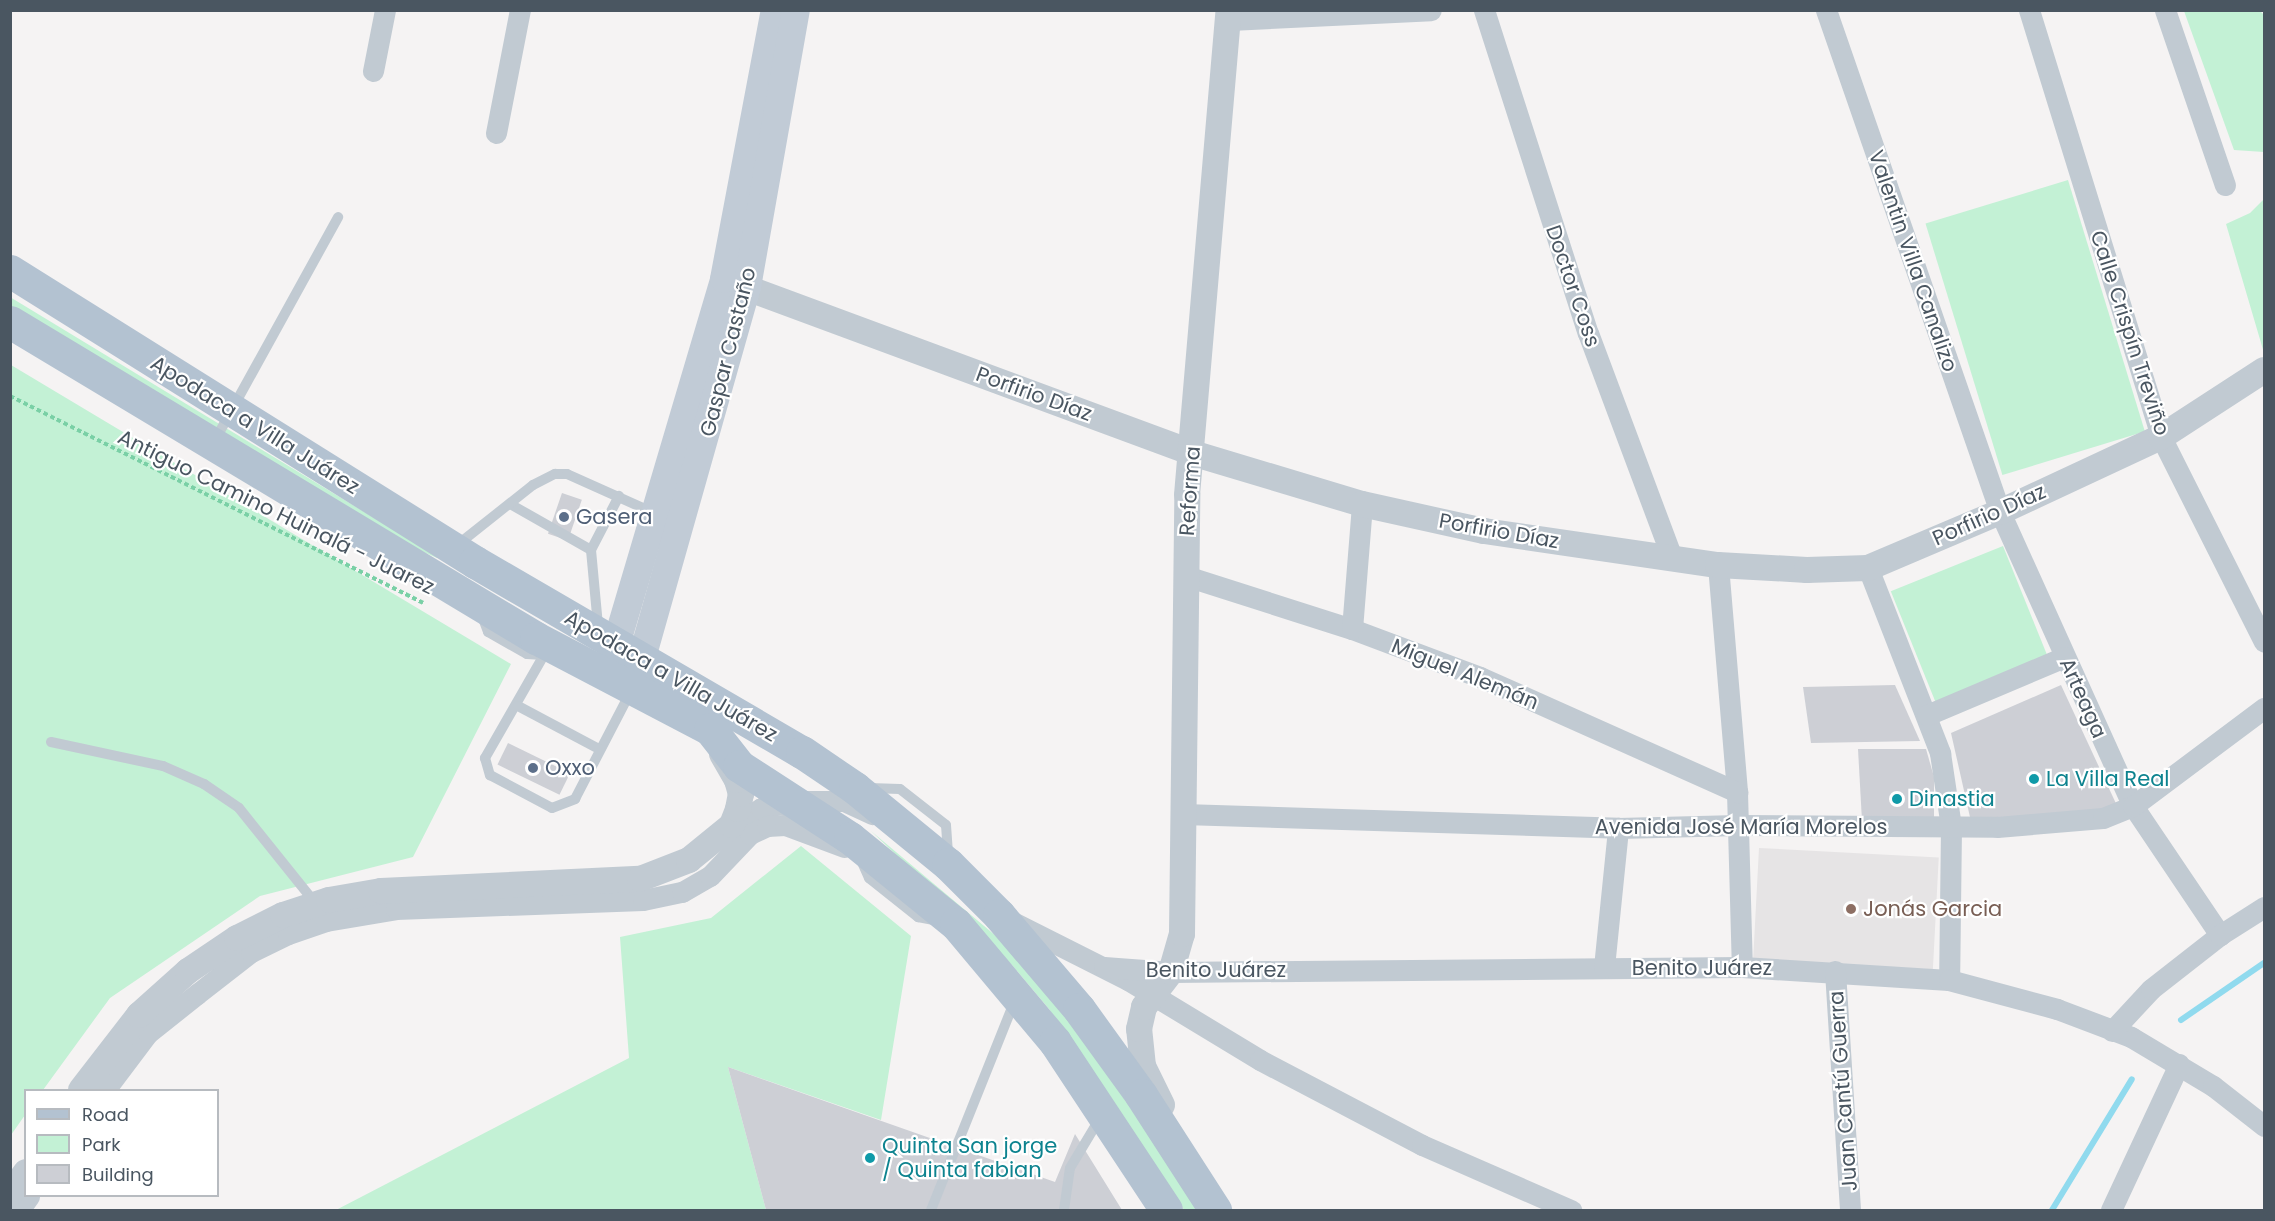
<!DOCTYPE html>
<html>
<head>
<meta charset="utf-8">
<style>
  body { margin:0 }
  #map { position:relative; width:2275px; height:1221px; overflow:hidden; background:#f5f3f3; font-family:Poppins,sans-serif }
  div>[style] { position:absolute }
  .education>* { inset:0; background:#e6e4e5; transform-origin:0 0 }
  .green>* { inset:0; background:#c3f1d5; transform-origin:0 0 }
  .stream>* { height:6px; margin:-3px; padding:0 3px; transform-origin:3px; border-radius:3px; background:#90daee }
  .building>* { inset:0; background:#cdcfd5; transform-origin:0 0 }
  .path>* { height:4px; margin-top:-2px; transform-origin:0; background:repeating-linear-gradient(90deg,#7ad0a6 0 4.5px,transparent 0 7.5px) }
  .service>* { height:10px; margin:-5px; padding:0 5px; transform-origin:5px; border-radius:5px; background:#c1cad2 }
  .minor>* { height:21px; margin:-10.5px; padding:0 10.5px; transform-origin:10.5px; border-radius:10.5px; background:#c1cad2 }
  .tertiary>* { height:26px; margin:-13px; padding:0 13px; transform-origin:13px; border-radius:13px; background:#c1cad2 }
  .secondary>* { height:28px; margin:-14px; padding:0 14px; transform-origin:14px; border-radius:14px; background:#c1cbd6 }
  .primary>* { height:33px; margin:-16.5px; padding:0 16.5px; transform-origin:16.5px; border-radius:16.5px; background:#b3c2d1 }
  .dots>* { width:16px; height:16px; translate:-50% -50%; box-sizing:border-box; border:3px solid #fff; border-radius:50% }
  span { translate:-50% -50%; white-space:nowrap; text-align:center; line-height:1.15; -webkit-text-stroke:4.5px #fff; paint-order:stroke }
  .street-label { font-size:21px; color:#4a5661 }
  .service-label { font-size:21px; color:#4e5e75 }
  .left { translate:0 -50%; text-align:left }
  .culture-label { font-size:21px; color:#0d838f }
  .education-label { font-size:21px; color:#785e54 }
  .frame { position:absolute; inset:0; border:12px solid #4a5661; pointer-events:none }
  .legend { position:absolute; left:24px; top:1089px; width:195px; height:108px; box-sizing:border-box; background:#fff; border:2px solid #b7bbc0; margin:0; padding:8px 10px; list-style:none; font-size:18px; color:#4a5661 }
  .legend li { display:flex; align-items:center; gap:12px; height:30px }
  .legend b { width:30px; border:2px solid #b7bbc0 }
</style>
</head>
<body>
<div id="map">
  <div class="education">
    <div style="left:1759px;top:848px;width:180px;height:112px;rotate:3deg"></div>
  </div>
  <div class="green">
    <div style="clip-path:polygon(2184px 11px,2260px 11px,2264px 15px,2264px 152px,2234px 150px)"></div>
    <div style="left:2068px;top:180px;width:263px;height:149px;rotate:73deg"></div>
    <div style="clip-path:polygon(2264px 199px,2264px 353px,2226px 224px,2250px 213px)"></div>
    <div style="clip-path:polygon(10px 297px,437px 556px,437px 558px,399px 541px,11px 315px)"></div>
    <div style="clip-path:polygon(11px 365px,511px 664px,413px 857px,260px 896px,110px 998px,43px 1090px,26px 1090px,25px 1115px,11px 1135px)"></div>
    <div style="left:2003px;top:546px;width:119px;height:121px;rotate:68deg"></div>
    <div style="clip-path:polygon(871px 831px,1021px 957px,1078px 1030px,1199px 1210px,1184px 1210px,1049px 1009px,1012px 965px)"></div>
    <div style="clip-path:polygon(801px 846px,911px 936px,881px 1120px,728px 1067px,766px 1210px,336px 1210px,629px 1058px,620px 937px,711px 918px)"></div>
  </div>
  <div class="stream">
    <div style="left:2181px;top:1020px;width:101px;rotate:-34.5deg"></div>
    <div style="left:2052px;top:1210px;width:153px;rotate:-58.6deg"></div>
  </div>
  <div class="building">
    <div style="left:562px;top:493px;width:21px;height:43px;rotate:19deg"></div>
    <div style="clip-path:polygon(1895px 685px,1920px 741px,1811px 743px,1803px 687px)"></div>
    <div style="clip-path:polygon(2061px 685px,2119px 810px,1972px 826px,1951px 733px)"></div>
    <div style="left:508px;top:743px;width:69px;height:24px;rotate:26deg"></div>
    <div style="clip-path:polygon(1858px 749px,1926px 749px,1934px 777px,1934px 822px,1862px 821px)"></div>
    <div style="clip-path:polygon(728px 1067px,1055px 1182px,1075px 1134px,1122px 1210px,766px 1210px)"></div>
  </div>
  <div class="path">
    <div style="left:10px;top:396px;width:462px;rotate:26.6deg"></div>
  </div>
  <div class="service">
    <div style="left:214px;top:442px;width:257px;rotate:-61.1deg"></div>
    <div style="left:510px;top:504px;width:93px;rotate:29.6deg"></div>
    <div style="left:591px;top:550px;width:76px;rotate:84.7deg"></div>
    <div style="left:456px;top:546px;width:98px;rotate:-38.4deg"></div>
    <div style="left:533px;top:485px;width:25px;rotate:-27deg"></div>
    <div style="left:555px;top:474px;width:12px"></div>
    <div style="left:567px;top:474px;width:95px;rotate:24.1deg"></div>
    <div style="left:591px;top:550px;width:61px;rotate:-62.6deg"></div>
    <div style="left:482px;top:616px;width:17px;rotate:69deg"></div>
    <div style="left:488px;top:632px;width:45px;rotate:29.4deg"></div>
    <div style="left:527px;top:654px;width:16px;rotate:4deg"></div>
    <div style="left:548px;top:648px;width:127px;rotate:119.8deg"></div>
    <div style="left:485px;top:758px;width:18px;rotate:74deg"></div>
    <div style="left:490px;top:775px;width:70px;rotate:28deg"></div>
    <div style="left:552px;top:808px;width:25px;rotate:-21deg"></div>
    <div style="left:575px;top:799px;width:122px;rotate:-62.6deg"></div>
    <div style="left:518px;top:706px;width:92px;rotate:28deg"></div>
    <div style="left:51px;top:742px;width:115px;rotate:12.1deg"></div>
    <div style="left:163px;top:766px;width:45px;rotate:23.7deg"></div>
    <div style="left:204px;top:784px;width:42px;rotate:34.4deg"></div>
    <div style="left:239px;top:808px;width:123px;rotate:51.3deg"></div>
    <div style="left:869px;top:788px;width:31px;rotate:2deg"></div>
    <div style="left:900px;top:789px;width:58px;rotate:38deg"></div>
    <div style="left:946px;top:825px;width:30px;rotate:86deg"></div>
    <div style="left:861px;top:860px;width:20px;rotate:66deg"></div>
    <div style="left:869px;top:878px;width:63px;rotate:38.5deg"></div>
    <div style="left:918px;top:917px;width:16px;rotate:11deg"></div>
    <div style="left:931px;top:1210px;width:224px;rotate:-68.2deg"></div>
    <div style="left:1064px;top:1210px;width:42px;rotate:-81.9deg"></div>
    <div style="left:1070px;top:1168px;width:58px;rotate:-59deg"></div>
  </div>
  <div class="minor">
    <div style="left:1484px;top:10px;width:339px;rotate:72.2deg"></div>
    <div style="left:1588px;top:333px;width:240px;rotate:69.5deg"></div>
    <div style="left:1826px;top:10px;width:531px;rotate:70.88deg"></div>
    <div style="left:2000px;top:512px;width:323px;rotate:65.7deg"></div>
    <div style="left:2133px;top:806px;width:156px;rotate:56deg"></div>
    <div style="left:2029px;top:10px;width:447px;rotate:72.8deg"></div>
    <div style="left:2161px;top:437px;width:229px;rotate:63.3deg"></div>
    <div style="left:2165px;top:10px;width:185px;rotate:71.1deg"></div>
    <div style="left:1230px;top:20px;width:201px;rotate:-2.8deg"></div>
    <div style="left:373px;top:71px;width:62px;rotate:-78.9deg"></div>
    <div style="left:496px;top:133px;width:125px;rotate:-79deg"></div>
    <div style="left:1718px;top:565px;width:228px;rotate:85.2deg"></div>
    <div style="left:1737px;top:792px;width:175px;rotate:88.4deg"></div>
    <div style="left:1868px;top:568px;width:199px;rotate:68.7deg"></div>
    <div style="left:1940px;top:753px;width:75px;rotate:81.5deg"></div>
    <div style="left:1951px;top:827px;width:153px;rotate:90.7deg"></div>
    <div style="left:1186px;top:576px;width:174px;rotate:17.7deg"></div>
    <div style="left:1352px;top:629px;width:137px;rotate:20.6deg"></div>
    <div style="left:1480px;top:677px;width:282px;rotate:24.1deg"></div>
    <div style="left:1352px;top:629px;width:125px;rotate:-85.4deg"></div>
    <div style="left:1927px;top:715px;width:149px;rotate:-22.9deg"></div>
    <div style="left:1183px;top:814px;width:435px;rotate:1.8deg"></div>
    <div style="left:1618px;top:828px;width:120px;rotate:-1.4deg"></div>
    <div style="left:1738px;top:825px;width:259px;rotate:0.4deg"></div>
    <div style="left:1997px;top:827px;width:106px;rotate:-4.9deg"></div>
    <div style="left:2103px;top:818px;width:32px;rotate:-22deg"></div>
    <div style="left:2133px;top:806px;width:164px;rotate:-36.8deg"></div>
    <div style="left:732px;top:825px;width:34px;rotate:-30deg"></div>
    <div style="left:761px;top:808px;width:36px;rotate:-11deg"></div>
    <div style="left:796px;top:801px;width:48px"></div>
    <div style="left:844px;top:801px;width:31px;rotate:25deg"></div>
    <div style="left:1013px;top:922px;width:129px;rotate:26.8deg"></div>
    <div style="left:1128px;top:980px;width:154px;rotate:31.2deg"></div>
    <div style="left:1260px;top:1060px;width:183px;rotate:27.7deg"></div>
    <div style="left:1422px;top:1145px;width:163px;rotate:23.6deg"></div>
    <div style="left:1104px;top:967px;width:67px;rotate:4.3deg"></div>
    <div style="left:1171px;top:972px;width:571px;rotate:-0.5deg"></div>
    <div style="left:1742px;top:967px;width:207px;rotate:3.6deg"></div>
    <div style="left:1949px;top:980px;width:112px;rotate:15deg"></div>
    <div style="left:2057px;top:1009px;width:79px;rotate:20.7deg"></div>
    <div style="left:2131px;top:1037px;width:96px;rotate:30.9deg"></div>
    <div style="left:2213px;top:1086px;width:65px;rotate:38.1deg"></div>
    <div style="left:1604px;top:967px;width:140px;rotate:-84.2deg"></div>
    <div style="left:1835px;top:971px;width:239px;rotate:86.4deg"></div>
    <div style="left:2112px;top:1031px;width:57px;rotate:-47.1deg"></div>
    <div style="left:2151px;top:989px;width:88px;rotate:-38deg"></div>
    <div style="left:2220px;top:935px;width:52px;rotate:-32.5deg"></div>
    <div style="left:105px;top:1090px;width:71px;rotate:-53deg"></div>
    <div style="left:148px;top:1033px;width:63px;rotate:-38.5deg"></div>
    <div style="left:197px;top:994px;width:68px;rotate:-37.9deg"></div>
    <div style="left:251px;top:952px;width:41px;rotate:-25.9deg"></div>
    <div style="left:288px;top:934px;width:40px;rotate:-18.9deg"></div>
    <div style="left:326px;top:921px;width:71px;rotate:-9.7deg"></div>
    <div style="left:396px;top:909px;width:247px;rotate:-2.1deg"></div>
    <div style="left:643px;top:900px;width:40px;rotate:-12deg"></div>
    <div style="left:682px;top:892px;width:32px;rotate:-30deg"></div>
    <div style="left:710px;top:876px;width:58px;rotate:-46.4deg"></div>
    <div style="left:750px;top:834px;width:19px;rotate:-25deg"></div>
    <div style="left:767px;top:826px;width:18px;rotate:-3deg"></div>
    <div style="left:785px;top:825px;width:63px;rotate:20.4deg"></div>
    <div style="left:19px;top:1210px;width:17px;rotate:-54deg"></div>
    <div style="left:2111px;top:1210px;width:161px;rotate:-65deg"></div>
  </div>
  <div class="tertiary">
    <div style="left:728px;top:281px;width:495px;rotate:20.3deg"></div>
    <div style="left:1192px;top:453px;width:177px;rotate:16.7deg"></div>
    <div style="left:1362px;top:504px;width:125px;rotate:12.5deg"></div>
    <div style="left:1484px;top:531px;width:236px;rotate:8.3deg"></div>
    <div style="left:1718px;top:565px;width:89px;rotate:3.2deg"></div>
    <div style="left:1807px;top:570px;width:61px;rotate:-1.9deg"></div>
    <div style="left:1868px;top:568px;width:143px;rotate:-23deg"></div>
    <div style="left:2000px;top:512px;width:178px;rotate:-25deg"></div>
    <div style="left:2161px;top:437px;width:123px;rotate:-33deg"></div>
    <div style="left:81px;top:1090px;width:95px;rotate:-52.3deg"></div>
    <div style="left:139px;top:1015px;width:66px;rotate:-41.9deg"></div>
    <div style="left:188px;top:971px;width:59px;rotate:-34deg"></div>
    <div style="left:237px;top:938px;width:51px;rotate:-26.6deg"></div>
    <div style="left:283px;top:915px;width:48px;rotate:-18.1deg"></div>
    <div style="left:329px;top:900px;width:53px;rotate:-9.8deg"></div>
    <div style="left:381px;top:891px;width:259px;rotate:-2.7deg"></div>
    <div style="left:640px;top:879px;width:53px;rotate:-21.2deg"></div>
    <div style="left:689px;top:860px;width:55px;rotate:-39.1deg"></div>
    <div style="left:732px;top:825px;width:17px;rotate:-69deg"></div>
    <div style="left:738px;top:809px;width:15px;rotate:-79deg"></div>
    <div style="left:741px;top:794px;width:15px;rotate:-106deg"></div>
    <div style="left:737px;top:780px;width:30px;rotate:-120deg"></div>
    <div style="left:1162px;top:1105px;width:43px;rotate:-116deg"></div>
    <div style="left:1143px;top:1066px;width:37px;rotate:-96deg"></div>
    <div style="left:1139px;top:1029px;width:23px;rotate:-77deg"></div>
    <div style="left:1144px;top:1007px;width:44px;rotate:-52.4deg"></div>
    <div style="left:1171px;top:972px;width:40px;rotate:-74deg"></div>
    <div style="left:1182px;top:934px;width:439px;rotate:-89.3deg"></div>
    <div style="left:1187px;top:495px;width:487px;rotate:-85.1deg"></div>
    <div style="left:10px;top:1194px;width:27px;rotate:-54deg"></div>
  </div>
  <div class="secondary">
    <div style="left:610px;top:665px;width:402px;rotate:-73.5deg"></div>
    <div style="left:724px;top:279px;width:274px;rotate:-79.3deg"></div>
    <div style="left:636px;top:679px;width:407px;rotate:-74.2deg"></div>
    <div style="left:747px;top:287px;width:281px;rotate:-80deg"></div>
  </div>
  <div class="primary">
    <div style="left:10px;top:271px;width:549px;rotate:32.04deg"></div>
    <div style="left:475px;top:562px;width:378px;rotate:30.2deg"></div>
    <div style="left:802px;top:752px;width:64px;rotate:34.2deg"></div>
    <div style="left:855px;top:788px;width:120px;rotate:39.3deg"></div>
    <div style="left:948px;top:864px;width:72px;rotate:45deg"></div>
    <div style="left:999px;top:915px;width:123px;rotate:49.6deg"></div>
    <div style="left:1079px;top:1009px;width:106px;rotate:54.2deg"></div>
    <div style="left:1141px;top:1095px;width:137px;rotate:57.2deg"></div>
    <div style="left:10px;top:322px;width:614px;rotate:31deg"></div>
    <div style="left:536px;top:638px;width:196px;rotate:27.6deg"></div>
    <div style="left:710px;top:729px;width:47px;rotate:51.9deg"></div>
    <div style="left:739px;top:766px;width:132px;rotate:33deg"></div>
    <div style="left:850px;top:838px;width:136px;rotate:39.1deg"></div>
    <div style="left:956px;top:924px;width:154px;rotate:50deg"></div>
    <div style="left:1055px;top:1042px;width:201px;rotate:56.5deg"></div>
  </div>
  <div class="dots">
    <div style="left:564px;top:517px;background:#5c6f8a"></div>
    <div style="left:533px;top:768px;background:#5c6f8a"></div>
    <div style="left:2034px;top:779px;background:#0f9aa8"></div>
    <div style="left:1897px;top:799px;background:#0f9aa8"></div>
    <div style="left:1851px;top:909px;background:#8d6e63"></div>
    <div style="left:870px;top:1158px;background:#0f9aa8"></div>
  </div>
  <div class="street-label">
    <span style="left:1913px;top:261px;rotate:71deg">Valentin Villa Canalizo</span>
    <span style="left:1573px;top:286px;rotate:71deg">Doctor Coss</span>
    <span style="left:2130px;top:333px;rotate:72deg">Calle Crispín Treviño</span>
    <span style="left:728px;top:352px;rotate:-76deg">Gaspar Castaño</span>
    <span style="left:1034px;top:394px;rotate:20deg">Porfirio Díaz</span>
    <span style="left:255px;top:425px;rotate:32deg">Apodaca a Villa Juárez</span>
    <span style="left:1190px;top:491px;rotate:-86deg">Reforma</span>
    <span style="left:276px;top:512px;rotate:26deg">Antiguo Camino Huinalá - Juarez</span>
    <span style="left:1989px;top:515px;rotate:-24deg">Porfirio Díaz</span>
    <span style="left:1499px;top:531px;rotate:10deg">Porfirio Díaz</span>
    <span style="left:1465px;top:674px;rotate:22deg">Miguel Alemán</span>
    <span style="left:671px;top:676px;rotate:30deg">Apodaca a Villa Juárez</span>
    <span style="left:2083px;top:698px;rotate:66deg">Arteaga</span>
    <span style="left:1741px;top:827px">Avenida José María Morelos</span>
    <span style="left:1702px;top:968px">Benito Juárez</span>
    <span style="left:1216px;top:970px">Benito Juárez</span>
    <span style="left:1843px;top:1091px;rotate:-94deg">Juan Cantú Guerra</span>
  </div>
  <div class="service-label">
    <span class="left" style="left:576px;top:517px">Gasera</span>
    <span class="left" style="left:545px;top:768px">Oxxo</span>
  </div>
  <div class="culture-label">
    <span class="left" style="left:2046px;top:779px">La Villa Real</span>
    <span class="left" style="left:1909px;top:799px">Dinastia</span>
    <span class="left" style="left:882px;top:1158px">Quinta San jorge<br>/ Quinta fabian</span>
  </div>
  <div class="education-label">
    <span class="left" style="left:1863px;top:909px">Jonás Garcia</span>
  </div>
  <div class="frame"></div>
  <ul class="legend">
  <li><b style="height:8px;background:#b3c2d1"></b>Road</li>
  <li><b style="height:16px;background:#c3f1d5"></b>Park</li>
  <li><b style="height:16px;background:#cdcfd5"></b>Building</li>
  </ul>
</div>
</body>
</html>
